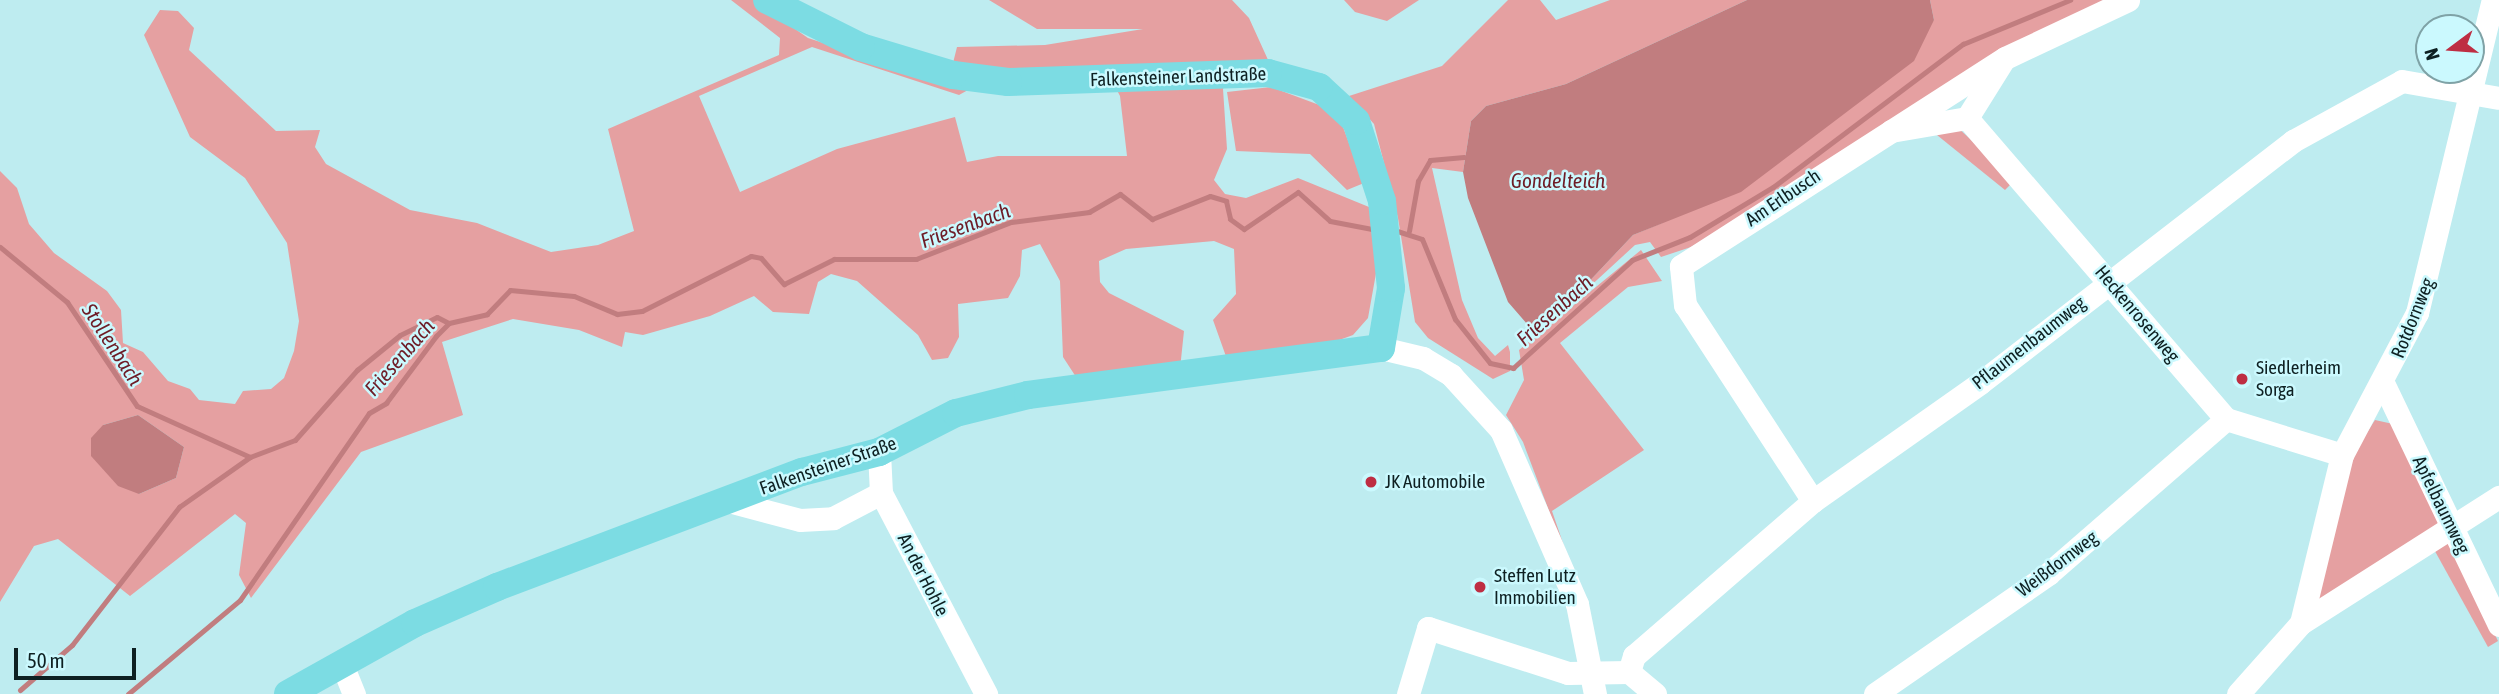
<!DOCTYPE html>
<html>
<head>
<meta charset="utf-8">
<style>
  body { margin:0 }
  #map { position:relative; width:2499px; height:694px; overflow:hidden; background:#beecf0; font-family:"Asap Condensed",sans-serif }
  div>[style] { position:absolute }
  .green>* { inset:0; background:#e5a0a1 }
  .water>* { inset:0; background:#c17d7f }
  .stream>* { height:5px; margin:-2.5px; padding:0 2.5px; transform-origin:2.5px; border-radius:2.5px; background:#c17d7f }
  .minor>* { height:23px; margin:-11.5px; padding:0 11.5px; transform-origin:11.5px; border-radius:11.5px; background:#fff }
  .major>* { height:28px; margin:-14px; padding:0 14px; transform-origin:14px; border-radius:14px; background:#7cdce3 }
  .dots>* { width:19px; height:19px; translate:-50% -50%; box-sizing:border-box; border:4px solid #cbf9fe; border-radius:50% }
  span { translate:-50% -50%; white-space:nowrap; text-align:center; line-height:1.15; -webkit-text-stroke:5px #cbf9fe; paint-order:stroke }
  .street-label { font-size:19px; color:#0e2022 }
  .poi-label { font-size:19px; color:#0e2022 }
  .left { translate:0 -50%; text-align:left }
  .water-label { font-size:21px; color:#6e1c26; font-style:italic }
  .north { position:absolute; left:2415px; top:14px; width:70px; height:70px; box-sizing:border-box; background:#cbf9fe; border:2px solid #7fa2a6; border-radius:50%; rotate:254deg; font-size:19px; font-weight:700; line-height:28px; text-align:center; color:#0e2022 }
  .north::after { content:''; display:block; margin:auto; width:24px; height:32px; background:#be2e43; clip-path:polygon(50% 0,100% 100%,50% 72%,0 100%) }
  .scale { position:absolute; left:14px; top:648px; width:122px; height:32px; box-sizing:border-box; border:4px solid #0e2022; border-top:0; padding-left:9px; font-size:21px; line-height:24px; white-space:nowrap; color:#0e2022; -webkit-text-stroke:5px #cbf9fe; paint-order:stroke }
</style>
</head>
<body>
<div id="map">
  <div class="green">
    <div style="clip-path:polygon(evenodd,731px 0,754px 0,808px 38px,968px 90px,959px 95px,812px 47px,699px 96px,740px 192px,837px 149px,955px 117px,967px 162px,998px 156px,1127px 156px,1120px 96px,1109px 75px,952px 67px,957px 47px,1045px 45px,1143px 29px,1037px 29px,989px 0,1232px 0,1249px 18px,1269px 62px,1232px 67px,1223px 89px,1227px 149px,1214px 180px,1225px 194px,1246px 198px,1298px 178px,1369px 207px,1380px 251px,1368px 318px,1353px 335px,1331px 343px,1228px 362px,1213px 320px,1236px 294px,1234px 249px,1214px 241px,1126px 249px,1099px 261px,1100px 282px,1109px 293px,1184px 331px,1180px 369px,1078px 380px,1063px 357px,1060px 281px,1040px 244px,1022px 250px,1020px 276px,1008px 298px,958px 304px,959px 337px,948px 358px,932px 360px,918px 335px,857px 281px,831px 274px,818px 282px,809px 314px,773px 312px,754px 296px,710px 316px,643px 335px,625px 332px,622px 347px,579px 330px,513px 319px,442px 342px,463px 415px,361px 452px,251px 598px,239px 575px,246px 523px,235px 514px,130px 596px,58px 539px,34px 546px,0 602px,0 171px,17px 188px,29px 224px,54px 253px,107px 291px,121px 310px,123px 343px,143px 352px,168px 381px,190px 389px,199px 400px,235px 404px,243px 391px,271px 389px,284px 378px,294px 351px,299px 321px,287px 243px,245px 178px,190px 137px,144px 35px,160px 10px,178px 11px,194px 28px,189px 50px,276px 131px,320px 130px,315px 147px,326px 164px,410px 210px,477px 223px,551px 252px,598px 245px,634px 231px,608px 129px,779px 55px,780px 38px,731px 0,138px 415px,184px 447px,176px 478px,139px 494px,103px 425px,138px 415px)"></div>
    <div style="clip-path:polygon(1344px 0,1419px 0,1387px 21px,1355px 12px)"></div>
    <div style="clip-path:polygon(1508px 0,1540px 0,1556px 20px,1610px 0,1747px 0,1566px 84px,1486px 106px,1471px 121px,1463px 172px,1432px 168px,1462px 300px,1478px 338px,1495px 356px,1508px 345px,1510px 352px,1510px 371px,1493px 379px,1428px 338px,1415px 322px,1398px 218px,1374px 124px,1349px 96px,1442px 66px)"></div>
    <div style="clip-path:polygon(1930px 0,2119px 0,1691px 247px,1661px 257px,1650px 242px,1635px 245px,1548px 325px,1633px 235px,1662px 223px,1934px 20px)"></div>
    <div style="clip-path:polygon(1271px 87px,1322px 106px,1343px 127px,1364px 183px,1347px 190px,1310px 154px,1236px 151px,1227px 92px)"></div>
    <div style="clip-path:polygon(1957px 127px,2015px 180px,2005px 190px,1932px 131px)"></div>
    <div style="clip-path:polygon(1641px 250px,1662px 281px,1628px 287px,1560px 343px,1644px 450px,1552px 511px,1580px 593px,1523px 442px,1506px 415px,1524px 380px,1519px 350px)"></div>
    <div style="clip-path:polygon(2375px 420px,2393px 424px,2439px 523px,2321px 605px,2318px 598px,2354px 453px)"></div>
    <div style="clip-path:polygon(2450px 542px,2498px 641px,2488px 647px,2431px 544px)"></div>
  </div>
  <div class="water">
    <div style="clip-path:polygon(1747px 0,1930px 0,1934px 20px,1914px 61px,1741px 192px,1633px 235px,1548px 325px,1528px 325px,1508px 302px,1468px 198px,1463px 172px,1471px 121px,1486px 106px,1566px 84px)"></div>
    <div style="clip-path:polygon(138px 415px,184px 447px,176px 478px,139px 494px,118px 486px,91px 456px,91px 438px,103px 425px)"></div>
  </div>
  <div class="stream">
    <div style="left:1394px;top:230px;width:29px;rotate:18deg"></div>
    <div style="left:1422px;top:239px;width:87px;rotate:67.6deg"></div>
    <div style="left:1455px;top:319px;width:56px;rotate:51.5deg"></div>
    <div style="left:1490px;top:363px;width:24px;rotate:12deg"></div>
    <div style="left:1513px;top:368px;width:161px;rotate:-42.2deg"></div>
    <div style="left:1632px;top:260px;width:62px;rotate:-21.6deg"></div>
    <div style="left:1690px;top:237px;width:97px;rotate:-31.1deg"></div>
    <div style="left:1773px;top:187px;width:238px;rotate:-37deg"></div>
    <div style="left:1963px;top:44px;width:116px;rotate:-22.4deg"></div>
    <div style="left:1409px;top:231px;width:51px;rotate:-79.8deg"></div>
    <div style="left:1418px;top:181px;width:24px;rotate:-60deg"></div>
    <div style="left:1430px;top:160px;width:34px;rotate:-5deg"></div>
    <div style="left:0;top:247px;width:87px;rotate:39.4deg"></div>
    <div style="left:67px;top:302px;width:125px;rotate:56.1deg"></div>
    <div style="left:137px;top:406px;width:124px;rotate:24.3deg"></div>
    <div style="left:20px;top:690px;width:69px;rotate:-40.9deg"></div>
    <div style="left:72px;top:645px;width:175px;rotate:-52.2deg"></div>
    <div style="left:179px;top:507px;width:87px;rotate:-35.2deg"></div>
    <div style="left:250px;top:457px;width:48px;rotate:-20.7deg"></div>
    <div style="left:295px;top:440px;width:94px;rotate:-48.5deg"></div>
    <div style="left:357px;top:370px;width:55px;rotate:-39.1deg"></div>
    <div style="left:400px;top:335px;width:41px;rotate:-25.9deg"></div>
    <div style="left:437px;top:317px;width:13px;rotate:27deg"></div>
    <div style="left:128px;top:694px;width:146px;rotate:-40deg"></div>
    <div style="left:240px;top:600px;width:227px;rotate:-55.4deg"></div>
    <div style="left:369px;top:413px;width:20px;rotate:-30deg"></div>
    <div style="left:386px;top:403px;width:84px;rotate:-53.3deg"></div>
    <div style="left:436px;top:336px;width:18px;rotate:-45deg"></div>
    <div style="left:449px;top:323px;width:39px;rotate:-13deg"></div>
    <div style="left:487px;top:314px;width:33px;rotate:-46deg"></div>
    <div style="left:510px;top:290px;width:64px;rotate:5.4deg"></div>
    <div style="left:574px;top:296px;width:47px;rotate:22.7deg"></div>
    <div style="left:617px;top:314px;width:25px;rotate:-7deg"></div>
    <div style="left:642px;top:311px;width:122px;rotate:-26.8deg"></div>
    <div style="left:751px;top:256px;width:10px;rotate:11deg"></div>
    <div style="left:761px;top:258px;width:35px;rotate:49deg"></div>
    <div style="left:784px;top:284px;width:56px;rotate:-26.6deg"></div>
    <div style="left:834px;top:259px;width:82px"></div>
    <div style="left:916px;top:259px;width:102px;rotate:-21.3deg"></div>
    <div style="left:1011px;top:222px;width:79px;rotate:-7.3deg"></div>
    <div style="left:1089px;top:212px;width:36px;rotate:-30deg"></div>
    <div style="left:1120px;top:194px;width:41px;rotate:38deg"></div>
    <div style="left:1152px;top:219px;width:62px;rotate:-21.6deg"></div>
    <div style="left:1210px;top:196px;width:17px;rotate:17deg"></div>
    <div style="left:1226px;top:201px;width:18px;rotate:77deg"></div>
    <div style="left:1230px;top:219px;width:17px;rotate:36deg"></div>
    <div style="left:1244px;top:229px;width:65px;rotate:-34.4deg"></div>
    <div style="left:1298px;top:192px;width:43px;rotate:42.2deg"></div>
    <div style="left:1330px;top:221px;width:48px;rotate:10.8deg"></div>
  </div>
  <div class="minor">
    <div style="left:2002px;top:62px;width:66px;rotate:122deg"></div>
    <div style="left:1967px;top:118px;width:397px;rotate:49.3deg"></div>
    <div style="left:2226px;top:419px;width:121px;rotate:17.2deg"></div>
    <div style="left:1891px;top:131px;width:77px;rotate:-9.7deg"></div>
    <div style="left:1381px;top:348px;width:43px;rotate:13.4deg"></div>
    <div style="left:1423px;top:358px;width:33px;rotate:31deg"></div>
    <div style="left:1451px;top:375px;width:74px;rotate:47.7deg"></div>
    <div style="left:1501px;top:430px;width:190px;rotate:66.4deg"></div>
    <div style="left:1577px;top:604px;width:92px;rotate:78.7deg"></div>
    <div style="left:2384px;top:385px;width:266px;rotate:64.4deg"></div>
    <div style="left:879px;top:452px;width:41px;rotate:87.2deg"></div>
    <div style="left:881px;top:493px;width:227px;rotate:62.4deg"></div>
    <div style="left:728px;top:501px;width:74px;rotate:14.8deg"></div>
    <div style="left:800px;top:520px;width:33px;rotate:-3deg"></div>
    <div style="left:833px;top:518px;width:54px;rotate:-27.5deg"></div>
    <div style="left:1813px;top:501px;width:234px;rotate:-123.1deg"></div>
    <div style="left:1685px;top:305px;width:39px;rotate:-96deg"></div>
    <div style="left:1681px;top:266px;width:385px;rotate:-32.7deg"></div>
    <div style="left:2005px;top:58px;width:136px;rotate:-25.2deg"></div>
    <div style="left:2301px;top:623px;width:235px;rotate:-32.5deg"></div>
    <div style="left:341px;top:662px;width:35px;rotate:68deg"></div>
    <div style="left:1629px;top:672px;width:17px;rotate:-73deg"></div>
    <div style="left:1634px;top:656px;width:237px;rotate:-40.9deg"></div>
    <div style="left:1813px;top:501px;width:204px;rotate:-35.2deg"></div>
    <div style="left:1980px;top:383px;width:396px;rotate:-37.7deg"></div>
    <div style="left:2293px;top:141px;width:124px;rotate:-28.8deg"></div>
    <div style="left:2402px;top:81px;width:98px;rotate:9.9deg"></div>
    <div style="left:1629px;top:672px;width:34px;rotate:40deg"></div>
    <div style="left:1408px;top:694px;width:69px;rotate:-73.1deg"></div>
    <div style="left:1428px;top:628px;width:147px;rotate:17.8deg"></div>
    <div style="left:1568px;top:673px;width:61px;rotate:-0.9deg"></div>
    <div style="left:1875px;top:694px;width:211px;rotate:-34.7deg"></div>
    <div style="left:2048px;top:574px;width:236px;rotate:-41deg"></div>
    <div style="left:2238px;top:694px;width:95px;rotate:-48.4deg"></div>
    <div style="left:2301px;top:623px;width:173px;rotate:-76.3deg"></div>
    <div style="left:2342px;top:455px;width:161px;rotate:-62.2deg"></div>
    <div style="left:2417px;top:313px;width:322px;rotate:-76.4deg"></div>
  </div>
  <div class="major">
    <div style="left:288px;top:694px;width:145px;rotate:-29.2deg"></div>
    <div style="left:415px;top:623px;width:90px;rotate:-23.7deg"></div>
    <div style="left:497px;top:587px;width:326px;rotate:-20.7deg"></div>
    <div style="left:802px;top:472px;width:80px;rotate:-14.6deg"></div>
    <div style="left:879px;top:452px;width:86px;rotate:-26.9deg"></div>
    <div style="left:956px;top:413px;width:74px;rotate:-14deg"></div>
    <div style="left:1028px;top:395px;width:356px;rotate:-7.6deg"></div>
    <div style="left:1381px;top:348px;width:61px;rotate:-80.5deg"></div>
    <div style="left:1391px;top:288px;width:87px;rotate:-95.9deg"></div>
    <div style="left:1382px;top:201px;width:84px;rotate:-108deg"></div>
    <div style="left:1356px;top:121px;width:50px;rotate:-137.4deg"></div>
    <div style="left:1319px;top:87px;width:53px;rotate:-164.6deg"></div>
    <div style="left:1268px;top:73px;width:260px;rotate:178deg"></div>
    <div style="left:1008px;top:82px;width:55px;rotate:-172.7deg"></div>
    <div style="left:953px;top:75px;width:96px;rotate:-163.1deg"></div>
    <div style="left:861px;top:47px;width:105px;rotate:-153.4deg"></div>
  </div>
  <div class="dots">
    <div style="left:2242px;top:379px;background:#be2e43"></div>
    <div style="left:1371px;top:482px;background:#be2e43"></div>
    <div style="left:1480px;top:587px;background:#be2e43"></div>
  </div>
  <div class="street-label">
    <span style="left:1178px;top:77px;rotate:-2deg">Falkensteiner Landstraße</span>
    <span style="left:1783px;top:198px;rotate:-34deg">Am Erlbusch</span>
    <span style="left:2137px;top:314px;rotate:50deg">Heckenrosenweg</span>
    <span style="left:2413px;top:318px;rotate:-68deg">Rotdornweg</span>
    <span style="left:2029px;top:343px;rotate:-38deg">Pflaumenbaumweg</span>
    <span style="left:828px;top:466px;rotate:-19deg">Falkensteiner Straße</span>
    <span style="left:2441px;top:505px;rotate:64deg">Apfelbaumweg</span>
    <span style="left:2057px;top:564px;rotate:-37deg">Weißdornweg</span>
    <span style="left:923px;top:575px;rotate:63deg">An der Hohle</span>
  </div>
  <div class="poi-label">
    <span class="left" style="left:2256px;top:379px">Siedlerheim<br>Sorga</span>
    <span class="left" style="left:1385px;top:482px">JK Automobile</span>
    <span class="left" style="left:1494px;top:587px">Steffen Lutz<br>Immobilien</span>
  </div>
  <div class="water-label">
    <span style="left:1558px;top:180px">Gondelteich</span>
    <span style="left:965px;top:225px;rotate:-20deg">Friesenbach</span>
    <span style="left:1554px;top:310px;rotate:-42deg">Friesenbach</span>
    <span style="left:113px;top:344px;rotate:57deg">Stollenbach</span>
    <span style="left:399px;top:357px;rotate:-49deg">Friesenbach</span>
  </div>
  <div class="north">N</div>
  <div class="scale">50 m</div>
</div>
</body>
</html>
